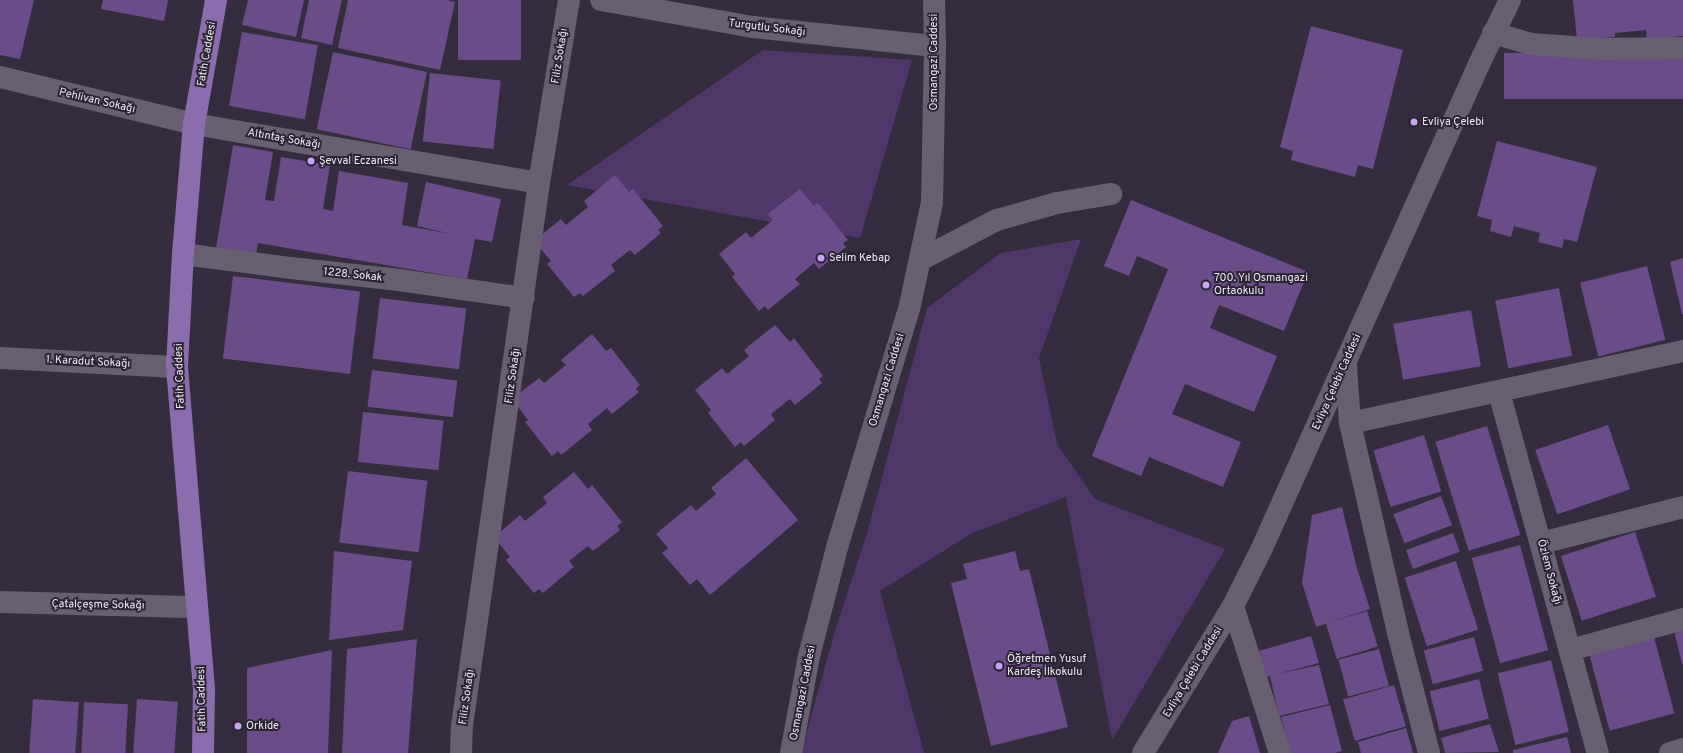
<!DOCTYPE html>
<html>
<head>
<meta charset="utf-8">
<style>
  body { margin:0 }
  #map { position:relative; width:1683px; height:753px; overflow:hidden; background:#352d3f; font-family:Overpass,sans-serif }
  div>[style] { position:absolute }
  .green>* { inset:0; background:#50376a }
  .building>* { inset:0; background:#6a4c88; transform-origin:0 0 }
  .minor>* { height:22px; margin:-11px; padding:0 11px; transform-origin:11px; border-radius:11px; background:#685f73 }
  .major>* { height:22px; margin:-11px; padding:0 11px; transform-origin:11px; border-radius:11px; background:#8b6cac }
  .dots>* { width:11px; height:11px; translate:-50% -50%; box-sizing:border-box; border:2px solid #2b2334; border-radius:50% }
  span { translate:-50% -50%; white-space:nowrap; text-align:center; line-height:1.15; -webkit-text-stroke:4px #2b2334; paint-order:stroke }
  .street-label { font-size:11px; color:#f1ecf8 }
  .poi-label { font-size:11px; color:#f1ecf8 }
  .left { translate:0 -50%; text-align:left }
</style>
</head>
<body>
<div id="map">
  <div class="green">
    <div style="clip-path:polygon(763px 50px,912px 60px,860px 238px,567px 185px)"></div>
    <div style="clip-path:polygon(1081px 239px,1039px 358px,1057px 444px,1095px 499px,1225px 549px,1112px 740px,1066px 497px,972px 533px,880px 591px,924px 753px,801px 753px,835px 631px,868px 530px,927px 308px,1001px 253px)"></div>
  </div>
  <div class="building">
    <div style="clip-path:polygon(0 0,34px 0,20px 59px,0 55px)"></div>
    <div style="clip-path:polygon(103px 0,168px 0,164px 21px,101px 9px)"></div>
    <div style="clip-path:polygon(248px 0,304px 0,296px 37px,242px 25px)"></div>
    <div style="clip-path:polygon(309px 0,342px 0,332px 45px,301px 38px)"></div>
    <div style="clip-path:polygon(348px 0,447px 0,455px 2px,440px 70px,338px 48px)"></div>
    <div style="left:458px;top:0;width:63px;height:60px"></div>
    <div style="clip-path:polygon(1573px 0,1683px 0,1683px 36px,1647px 40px,1646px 30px,1615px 33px,1615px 37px,1577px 40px)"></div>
    <div style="clip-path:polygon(1311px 26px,1403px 50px,1373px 169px,1358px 165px,1355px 177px,1291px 160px,1293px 151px,1280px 147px)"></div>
    <div style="left:242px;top:32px;width:77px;height:75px;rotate:10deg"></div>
    <div style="left:333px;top:52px;width:96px;height:79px;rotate:12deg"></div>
    <div style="left:1683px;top:53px;width:46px;height:179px;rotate:90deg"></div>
    <div style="left:430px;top:73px;width:71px;height:69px;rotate:6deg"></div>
    <div style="clip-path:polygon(1497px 141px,1597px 167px,1577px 242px,1564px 239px,1562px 248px,1538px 242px,1540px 233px,1514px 226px,1511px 237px,1490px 231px,1492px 220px,1477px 216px)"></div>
    <div style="clip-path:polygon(233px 145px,273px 152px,265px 200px,274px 201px,281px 157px,330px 165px,323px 209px,333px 211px,339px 171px,408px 183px,402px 225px,451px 234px,417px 226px,426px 182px,501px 199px,492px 242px,475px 239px,467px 279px,258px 243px,256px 254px,216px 248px)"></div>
    <div style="clip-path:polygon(615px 175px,629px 192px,633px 189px,663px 226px,658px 230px,661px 233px,635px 255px,630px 250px,611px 265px,615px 271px,583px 296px,580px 293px,574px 297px,547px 264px,551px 261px,534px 241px,561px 219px,566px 225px,588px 207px,584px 201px)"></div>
    <div style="clip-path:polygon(800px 189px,814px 206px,818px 203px,848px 240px,843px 243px,846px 247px,819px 269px,814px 263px,795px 279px,800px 284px,768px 310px,765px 306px,759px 311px,732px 277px,735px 274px,719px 254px,746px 232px,751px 238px,773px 220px,768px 214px)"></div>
    <div style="clip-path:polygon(1131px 200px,1308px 272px,1284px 331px,1219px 305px,1210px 328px,1277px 356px,1254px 412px,1185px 384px,1172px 414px,1241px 442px,1223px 487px,1149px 457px,1141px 476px,1092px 456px,1168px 269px,1137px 256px,1129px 276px,1104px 266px)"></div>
    <div style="clip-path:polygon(1683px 258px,1683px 314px,1682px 314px,1670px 262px)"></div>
    <div style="left:1647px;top:266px;width:76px;height:69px;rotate:76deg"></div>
    <div style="left:233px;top:276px;width:128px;height:83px;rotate:7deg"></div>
    <div style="left:1559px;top:288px;width:69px;height:65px;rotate:79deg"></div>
    <div style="left:380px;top:298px;width:87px;height:61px;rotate:7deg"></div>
    <div style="left:1471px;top:310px;width:57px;height:79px;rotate:80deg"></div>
    <div style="clip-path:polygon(775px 325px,790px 342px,794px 338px,823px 376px,819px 379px,822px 383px,795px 405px,790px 399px,771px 414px,775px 420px,744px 446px,741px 442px,735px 447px,708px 413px,711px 410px,695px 390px,722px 368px,727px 374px,749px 356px,744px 350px)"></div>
    <div style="clip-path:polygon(592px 334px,606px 351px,611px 348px,640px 385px,636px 389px,639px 392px,612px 414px,607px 408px,588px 424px,592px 430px,561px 455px,558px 451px,552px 456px,525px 422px,528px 420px,512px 399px,539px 378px,544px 383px,566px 365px,561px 360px)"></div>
    <div style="left:372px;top:370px;width:86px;height:37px;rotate:7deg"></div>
    <div style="left:363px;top:412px;width:81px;height:50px;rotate:6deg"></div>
    <div style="left:1608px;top:425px;width:68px;height:77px;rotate:71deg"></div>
    <div style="left:1487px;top:426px;width:114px;height:54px;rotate:73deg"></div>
    <div style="left:1424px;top:435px;width:59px;height:53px;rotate:73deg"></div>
    <div style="clip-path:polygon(746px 458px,798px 520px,710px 595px,697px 579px,690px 585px,662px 553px,668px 548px,656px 534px,691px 505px,696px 511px,716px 494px,711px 488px)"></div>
    <div style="left:348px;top:471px;width:80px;height:72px;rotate:7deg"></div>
    <div style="clip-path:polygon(574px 472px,588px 489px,592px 485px,622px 522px,617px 526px,620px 530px,593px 551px,588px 546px,569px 561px,574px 567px,543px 593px,539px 589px,534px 593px,506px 560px,510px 557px,494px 537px,520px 515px,525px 521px,547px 503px,543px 497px)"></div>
    <div style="left:1441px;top:496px;width:31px;height:51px;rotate:69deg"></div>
    <div style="clip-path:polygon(1342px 507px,1356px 565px,1370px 609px,1316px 627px,1302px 583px,1312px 515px)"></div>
    <div style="left:1635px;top:532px;width:68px;height:78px;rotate:72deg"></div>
    <div style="left:1453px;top:533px;width:20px;height:50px;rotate:70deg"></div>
    <div style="left:1520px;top:545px;width:109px;height:50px;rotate:75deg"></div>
    <div style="clip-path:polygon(334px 551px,412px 561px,403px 630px,329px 640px)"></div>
    <div style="clip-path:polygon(1015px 551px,1020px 571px,1029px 569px,1068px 727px,991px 746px,951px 583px,967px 579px,963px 564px)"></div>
    <div style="left:1456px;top:561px;width:72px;height:54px;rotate:72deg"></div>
    <div style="left:1367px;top:611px;width:37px;height:43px;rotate:73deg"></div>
    <div style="clip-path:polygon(1683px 629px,1683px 664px,1682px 664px,1674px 631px)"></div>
    <div style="clip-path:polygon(1311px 636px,1319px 663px,1277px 674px,1319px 665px,1329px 704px,1279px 716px,1270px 676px,1266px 677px,1259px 651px)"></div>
    <div style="left:1474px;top:637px;width:35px;height:52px;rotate:75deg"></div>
    <div style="left:1654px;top:637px;width:79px;height:67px;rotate:75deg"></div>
    <div style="clip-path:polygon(417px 639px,408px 753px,342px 753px,347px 649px)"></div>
    <div style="left:1379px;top:649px;width:38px;height:42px;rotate:75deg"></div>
    <div style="clip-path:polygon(332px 650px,328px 753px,247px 753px,247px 668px)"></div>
    <div style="left:1551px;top:660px;width:74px;height:55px;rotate:76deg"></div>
    <div style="left:1479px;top:679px;width:41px;height:51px;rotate:76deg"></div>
    <div style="left:1394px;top:685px;width:43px;height:53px;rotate:74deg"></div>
    <div style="left:33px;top:699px;width:46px;height:54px;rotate:4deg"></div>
    <div style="left:137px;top:699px;width:41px;height:54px;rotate:4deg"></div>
    <div style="left:84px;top:702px;width:44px;height:51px;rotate:3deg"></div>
    <div style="clip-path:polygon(1330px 705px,1342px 751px,1335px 753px,1290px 753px,1281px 717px)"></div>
    <div style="clip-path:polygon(1249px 716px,1260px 753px,1218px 753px,1232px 721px)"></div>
    <div style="clip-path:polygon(1490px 724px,1499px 752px,1445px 753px,1441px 738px)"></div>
    <div style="clip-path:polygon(1406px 728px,1413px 753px,1361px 753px,1358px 742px)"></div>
    <div style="clip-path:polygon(1567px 737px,1571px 753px,1513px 753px,1513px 750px)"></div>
  </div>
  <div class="minor">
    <div style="left:601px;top:0;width:154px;rotate:10.1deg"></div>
    <div style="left:753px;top:27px;width:183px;rotate:6deg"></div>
    <div style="left:1493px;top:33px;width:40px;rotate:16deg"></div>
    <div style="left:1531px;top:44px;width:70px;rotate:4.1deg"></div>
    <div style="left:1601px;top:49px;width:82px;rotate:-0.7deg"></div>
    <div style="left:0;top:77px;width:200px;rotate:13.6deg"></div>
    <div style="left:194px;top:124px;width:350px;rotate:9.7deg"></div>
    <div style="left:183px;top:254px;width:109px;rotate:7.4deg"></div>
    <div style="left:291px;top:268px;width:109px;rotate:6.3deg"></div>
    <div style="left:399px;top:280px;width:126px;rotate:8.2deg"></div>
    <div style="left:920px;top:260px;width:87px;rotate:-27.5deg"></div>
    <div style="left:997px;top:220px;width:62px;rotate:-15.8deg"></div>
    <div style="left:1057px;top:203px;width:55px;rotate:-9.5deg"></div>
    <div style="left:0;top:358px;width:177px;rotate:2.9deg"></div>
    <div style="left:1346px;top:366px;width:57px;rotate:86deg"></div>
    <div style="left:1350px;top:423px;width:215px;rotate:77.1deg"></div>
    <div style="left:1398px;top:633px;width:124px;rotate:75.5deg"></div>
    <div style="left:1499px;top:392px;width:374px;rotate:74.7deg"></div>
    <div style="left:1350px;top:423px;width:341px;rotate:-12.2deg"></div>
    <div style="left:1541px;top:543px;width:146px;rotate:-14.2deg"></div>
    <div style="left:0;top:602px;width:197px;rotate:1.5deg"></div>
    <div style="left:1233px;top:606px;width:154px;rotate:72.3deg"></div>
    <div style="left:1570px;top:650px;width:117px;rotate:-15.3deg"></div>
    <div style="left:461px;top:753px;width:27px;rotate:-88deg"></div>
    <div style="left:462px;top:726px;width:548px;rotate:-81.93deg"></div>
    <div style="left:539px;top:183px;width:185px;rotate:-80.7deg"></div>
    <div style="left:791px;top:753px;width:99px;rotate:-79.5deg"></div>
    <div style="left:809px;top:656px;width:116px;rotate:-75.5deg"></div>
    <div style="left:838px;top:544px;width:250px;rotate:-73.2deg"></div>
    <div style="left:910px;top:305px;width:105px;rotate:-77.9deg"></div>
    <div style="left:932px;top:202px;width:156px;rotate:-88.9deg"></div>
    <div style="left:935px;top:46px;width:46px;rotate:-91.2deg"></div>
    <div style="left:1143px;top:753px;width:172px;rotate:-58.5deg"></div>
    <div style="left:1233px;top:606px;width:65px;rotate:-63.4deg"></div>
    <div style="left:1262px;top:548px;width:533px;rotate:-65.84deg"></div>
    <div style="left:1480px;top:62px;width:69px;rotate:-64.2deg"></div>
    <div style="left:1670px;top:753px;width:14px;rotate:-17deg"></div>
  </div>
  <div class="major">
    <div style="left:203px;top:753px;width:64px;rotate:-89.1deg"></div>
    <div style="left:204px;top:689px;width:323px;rotate:-94.8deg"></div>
    <div style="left:177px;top:367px;width:113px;rotate:-87deg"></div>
    <div style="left:183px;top:254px;width:130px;rotate:-85.2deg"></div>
    <div style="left:194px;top:124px;width:126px;rotate:-79.9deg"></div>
  </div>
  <div class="dots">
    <div style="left:1414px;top:122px;background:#c8a6ef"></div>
    <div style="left:311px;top:161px;background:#c8a6ef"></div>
    <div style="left:821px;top:258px;background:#c8a6ef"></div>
    <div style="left:1206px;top:285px;background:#c8a6ef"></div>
    <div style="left:999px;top:666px;background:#c8a6ef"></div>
    <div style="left:238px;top:726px;background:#c8a6ef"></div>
  </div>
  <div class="street-label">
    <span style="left:767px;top:28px;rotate:7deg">Turgutlu Sokağı</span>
    <span style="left:207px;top:54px;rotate:-80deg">Fatih Caddesi</span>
    <span style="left:560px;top:56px;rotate:-81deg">Filiz Sokağı</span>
    <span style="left:934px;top:62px;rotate:-90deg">Osmangazi Caddesi</span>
    <span style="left:97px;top:101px;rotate:13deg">Pehlivan Sokağı</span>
    <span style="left:284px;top:139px;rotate:10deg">Altıntaş Sokağı</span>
    <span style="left:353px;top:275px;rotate:6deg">1228. Sokak</span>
    <span style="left:88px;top:362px;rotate:3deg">1. Karadut Sokağı</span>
    <span style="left:180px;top:376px;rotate:-92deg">Fatih Caddesi</span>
    <span style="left:513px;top:376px;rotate:-82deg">Filiz Sokağı</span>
    <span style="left:887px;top:380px;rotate:-73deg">Osmangazi Caddesi</span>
    <span style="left:1337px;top:382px;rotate:-66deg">Evliya Çelebi Caddesi</span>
    <span style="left:1549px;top:572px;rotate:75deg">Özlem Sokağı</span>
    <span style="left:98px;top:605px;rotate:1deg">Çatalçeşme Sokağı</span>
    <span style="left:1193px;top:672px;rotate:-59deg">Evliya Çelebi Caddesi</span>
    <span style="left:803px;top:693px;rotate:-79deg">Osmangazi Caddesi</span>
    <span style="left:467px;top:697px;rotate:-82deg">Filiz Sokağı</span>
    <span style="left:202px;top:699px;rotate:-91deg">Fatih Caddesi</span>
  </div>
  <div class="poi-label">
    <span class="left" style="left:1422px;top:122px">Evliya Çelebi</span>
    <span class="left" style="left:319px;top:161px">Şevval Eczanesi</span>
    <span class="left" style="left:829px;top:258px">Selim Kebap</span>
    <span class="left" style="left:1214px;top:285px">700. Yıl Osmangazi<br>Ortaokulu</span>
    <span class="left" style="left:1007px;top:666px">Öğretmen Yusuf<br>Kardeş İlkokulu</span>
    <span class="left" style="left:246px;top:726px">Orkide</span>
  </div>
</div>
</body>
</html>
